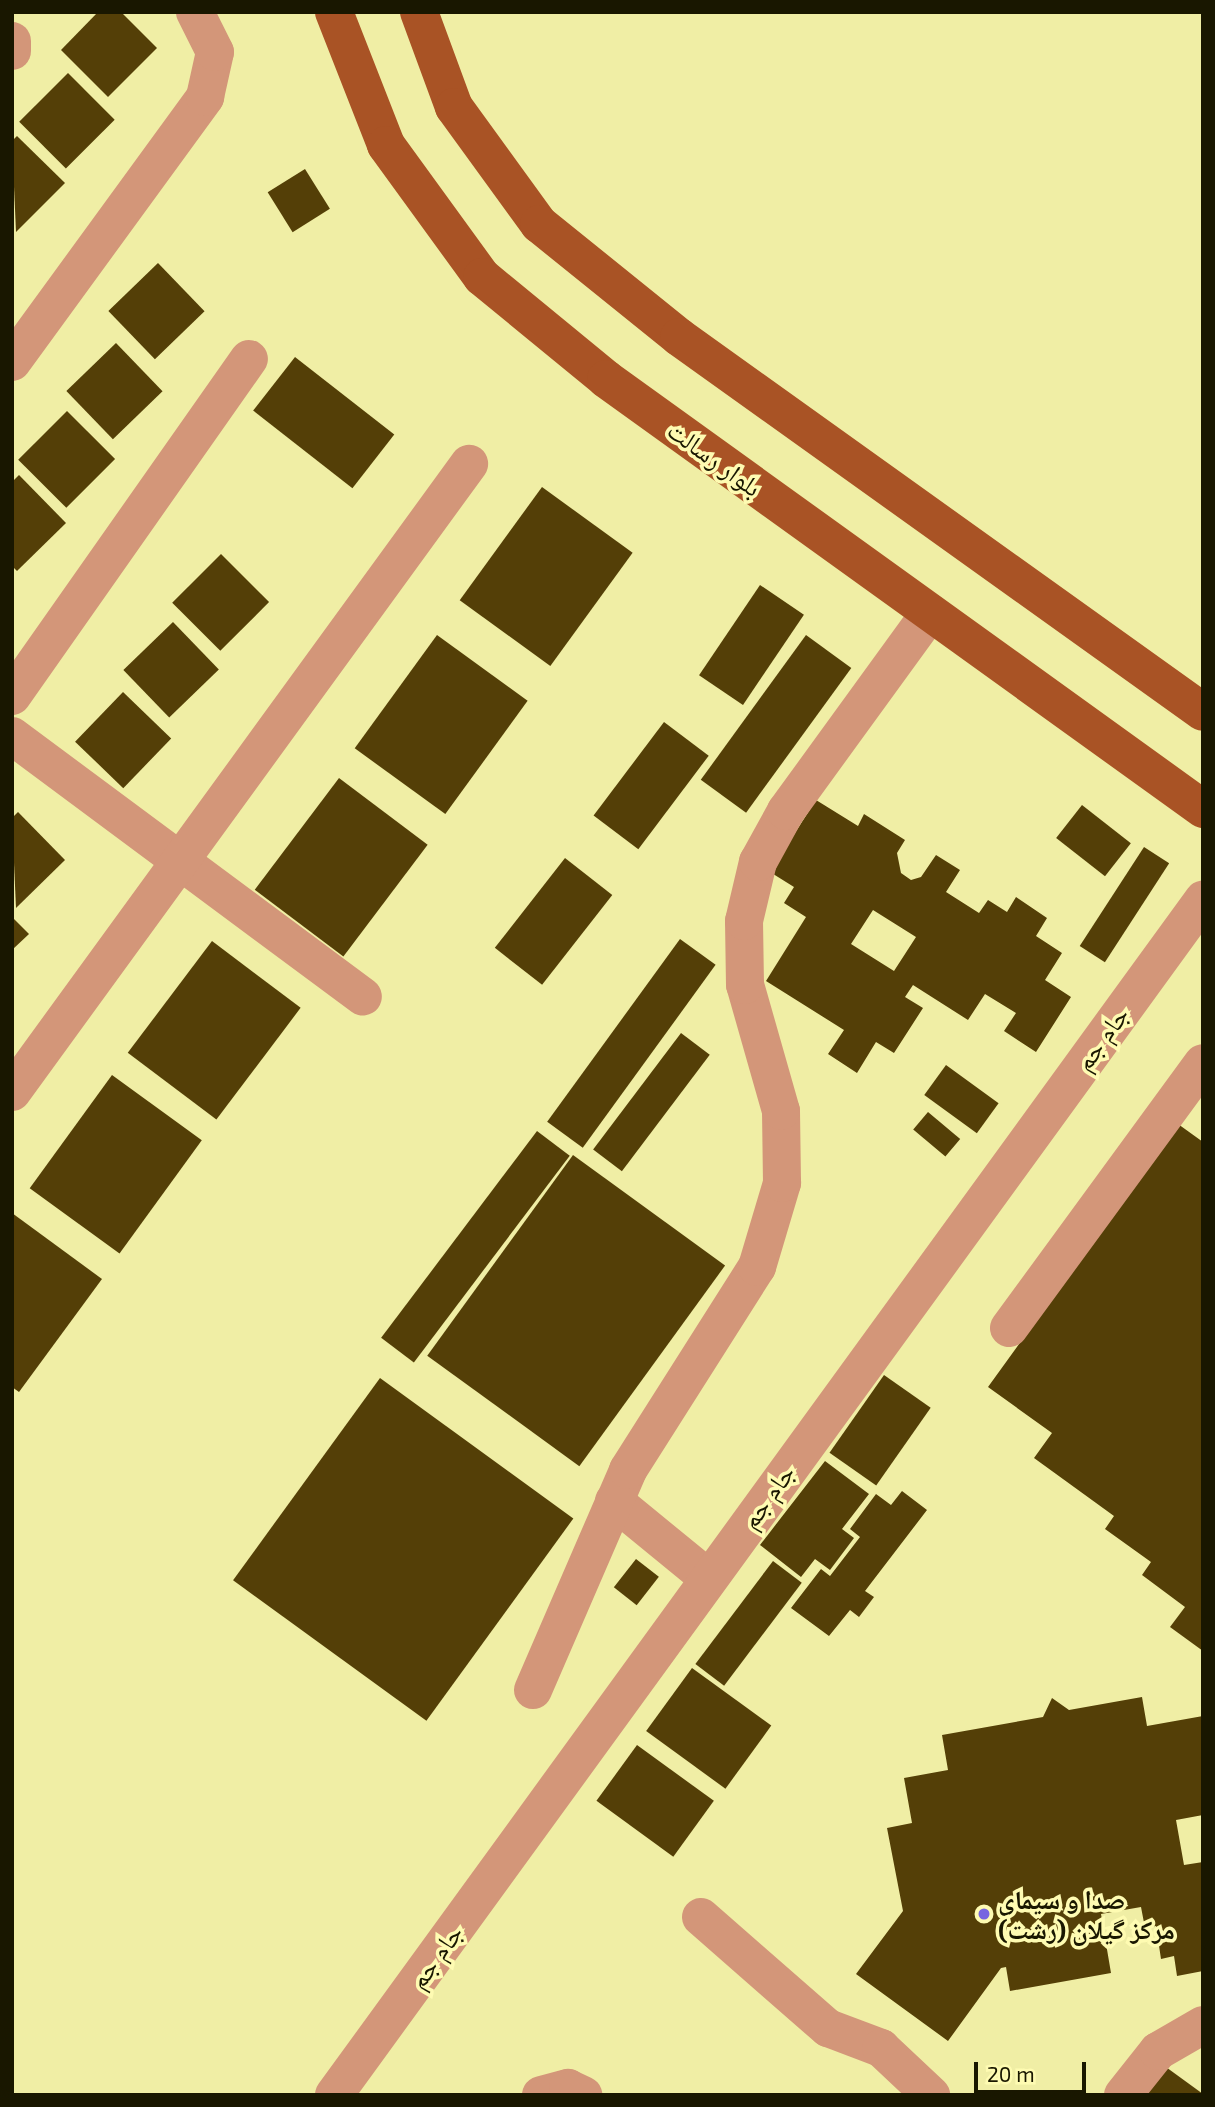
<!DOCTYPE html>
<html>
<head>
<meta charset="utf-8">
<style>
  body { margin:0 }
  #map { position:relative; width:1215px; height:2107px; overflow:hidden; background:#f0eea5; font-family:"Exo 2","Noto Naskh Arabic",sans-serif }
  div>[style] { position:absolute }
  .building>* { inset:0; background:#543f07; transform-origin:0 0 }
  .minor>* { height:38px; margin:-19px; padding:0 19px; transform-origin:19px; border-radius:19px; background:#d39679 }
  .major>* { height:38px; margin:-19px; padding:0 19px; transform-origin:19px; border-radius:19px; background:#a95325 }
  .dots>* { width:19px; height:19px; translate:-50% -50%; box-sizing:border-box; border:4px solid #fefbb2; border-radius:50% }
  span { translate:-50% -50%; white-space:nowrap; text-align:center; line-height:1.15; -webkit-text-stroke:7px #fefbb2; paint-order:stroke }
  .street-label { font-size:26px; color:#191700 }
  .poi-label { font-size:26px; color:#191700; font-weight:700 }
  .left { translate:0 -50%; text-align:left }
  .frame { position:absolute; inset:0; border:14px solid #191700; pointer-events:none }
  .scale { position:absolute; left:974px; top:2062px; width:112px; height:32px; box-sizing:border-box; border:4px solid #191700; border-top:0; padding-left:9px; font-size:21px; line-height:24px; white-space:nowrap; color:#191700; -webkit-text-stroke:5px #fefbb2; paint-order:stroke }
</style>
</head>
<body>
<div id="map">
  <div class="building">
    <div style="clip-path:polygon(98px 12px,121px 12px,157px 48px,108px 97px,61px 50px)"></div>
    <div style="left:68px;top:73px;width:66px;height:69px;rotate:45deg"></div>
    <div style="clip-path:polygon(17px 136px,65px 183px,16px 232px,12px 141px)"></div>
    <div style="left:305px;top:169px;width:47px;height:44px;rotate:58deg"></div>
    <div style="left:158px;top:263px;width:67px;height:69px;rotate:46deg"></div>
    <div style="left:116px;top:343px;width:67px;height:69px;rotate:46deg"></div>
    <div style="left:295px;top:357px;width:126px;height:68px;rotate:38deg"></div>
    <div style="left:67px;top:411px;width:68px;height:69px;rotate:45deg"></div>
    <div style="clip-path:polygon(19px 475px,66px 523px,17px 571px,12px 566px,12px 482px)"></div>
    <div style="left:542px;top:487px;width:112px;height:140px;rotate:36deg"></div>
    <div style="left:221px;top:554px;width:68px;height:69px;rotate:45deg"></div>
    <div style="left:760px;top:585px;width:53px;height:109px;rotate:34deg"></div>
    <div style="left:173px;top:622px;width:66px;height:69px;rotate:46deg"></div>
    <div style="left:437px;top:635px;width:112px;height:140px;rotate:36deg"></div>
    <div style="left:806px;top:635px;width:56px;height:179px;rotate:36deg"></div>
    <div style="left:123px;top:692px;width:67px;height:69px;rotate:44deg"></div>
    <div style="left:664px;top:722px;width:56px;height:117px;rotate:37deg"></div>
    <div style="left:339px;top:778px;width:111px;height:140px;rotate:37deg"></div>
    <div style="clip-path:polygon(evenodd,816px 800px,858px 826px,864px 814px,905px 840px,897px 853px,901px 873px,911px 880px,921px 877px,936px 855px,960px 870px,946px 892px,979px 913px,988px 900px,1007px 912px,1016px 897px,1047px 918px,1036px 936px,1062px 953px,1045px 980px,1071px 997px,1036px 1052px,1004px 1031px,1016px 1013px,985px 994px,968px 1020px,913px 985px,905px 997px,923px 1008px,894px 1053px,876px 1042px,857px 1073px,828px 1054px,844px 1030px,766px 981px,806px 917px,784px 903px,794px 887px,770px 872px,816px 800px,873px 910px,916px 937px,894px 971px,851px 944px,873px 910px)"></div>
    <div style="left:1082px;top:805px;width:62px;height:42px;rotate:38deg"></div>
    <div style="clip-path:polygon(18px 812px,65px 860px,16px 908px,12px 818px)"></div>
    <div style="left:1144px;top:847px;width:30px;height:118px;rotate:33deg"></div>
    <div style="left:565px;top:858px;width:60px;height:114px;rotate:38deg"></div>
    <div style="clip-path:polygon(12px 917px,29px 934px,12px 950px)"></div>
    <div style="left:680px;top:939px;width:44px;height:226px;rotate:36deg"></div>
    <div style="left:212px;top:941px;width:111px;height:140px;rotate:37deg"></div>
    <div style="left:681px;top:1033px;width:36px;height:146px;rotate:37deg"></div>
    <div style="left:946px;top:1065px;width:65px;height:37px;rotate:36deg"></div>
    <div style="left:112px;top:1075px;width:111px;height:140px;rotate:36deg"></div>
    <div style="left:928px;top:1112px;width:42px;height:23px;rotate:40deg"></div>
    <div style="clip-path:polygon(1178px 1124px,1203px 1142px,1203px 1651px,1170px 1627px,1185px 1607px,1142px 1575px,1151px 1562px,1105px 1529px,1114px 1516px,1034px 1458px,1052px 1433px,988px 1387px)"></div>
    <div style="left:537px;top:1131px;width:41px;height:259px;rotate:37deg"></div>
    <div style="left:573px;top:1155px;width:188px;height:248px;rotate:36deg"></div>
    <div style="clip-path:polygon(12px 1213px,102px 1279px,19px 1392px,12px 1387px)"></div>
    <div style="left:884px;top:1375px;width:57px;height:95px;rotate:35deg"></div>
    <div style="left:380px;top:1378px;width:239px;height:250px;rotate:36deg"></div>
    <div style="clip-path:polygon(825px 1461px,869px 1494px,842px 1529px,854px 1538px,830px 1570px,815px 1559px,801px 1577px,760px 1545px)"></div>
    <div style="clip-path:polygon(902px 1491px,927px 1510px,865px 1591px,874px 1597px,859px 1617px,850px 1610px,829px 1636px,791px 1608px,821px 1569px,830px 1576px,860px 1537px,850px 1529px,876px 1494px,891px 1505px)"></div>
    <div style="left:636px;top:1559px;width:29px;height:36px;rotate:38deg"></div>
    <div style="left:773px;top:1561px;width:36px;height:129px;rotate:37deg"></div>
    <div style="left:692px;top:1668px;width:98px;height:78px;rotate:36deg"></div>
    <div style="clip-path:polygon(1142px 1697px,1147px 1726px,1203px 1716px,1203px 1815px,1176px 1820px,1184px 1865px,1203px 1862px,1203px 1971px,1177px 1976px,1174px 1956px,1161px 1959px,1156px 1926px,1145px 1928px,1141px 1907px,1101px 1914px,1111px 1973px,1010px 1991px,1006px 1967px,1001px 1968px,948px 2041px,856px 1974px,903px 1911px,887px 1828px,912px 1823px,904px 1778px,948px 1770px,942px 1735px,1043px 1717px,1052px 1698px,1069px 1710px)"></div>
    <div style="left:637px;top:1745px;width:95px;height:69px;rotate:36deg"></div>
    <div style="clip-path:polygon(1159px 2062px,1203px 2094px,1203px 2095px,1136px 2095px)"></div>
  </div>
  <div class="minor">
    <div style="left:12px;top:41px;width:10px;rotate:90deg"></div>
    <div style="left:12px;top:362px;width:328px;rotate:-53.9deg"></div>
    <div style="left:205px;top:97px;width:46px;rotate:-77.5deg"></div>
    <div style="left:215px;top:52px;width:45px;rotate:-116.6deg"></div>
    <div style="left:12px;top:696px;width:412px;rotate:-54.9deg"></div>
    <div style="left:12px;top:736px;width:437px;rotate:36.6deg"></div>
    <div style="left:12px;top:1092px;width:777px;rotate:-53.96deg"></div>
    <div style="left:1009px;top:1328px;width:328px;rotate:-53.8deg"></div>
    <div style="left:614px;top:1501px;width:122px;rotate:39.3deg"></div>
    <div style="left:533px;top:1690px;width:240px;rotate:-66.6deg"></div>
    <div style="left:628px;top:1470px;width:241px;rotate:-57.6deg"></div>
    <div style="left:757px;top:1267px;width:88px;rotate:-73.4deg"></div>
    <div style="left:782px;top:1183px;width:72px;rotate:-90.8deg"></div>
    <div style="left:781px;top:1111px;width:131px;rotate:-105.9deg"></div>
    <div style="left:745px;top:985px;width:64px;rotate:-90.9deg"></div>
    <div style="left:744px;top:921px;width:61px;rotate:-76.7deg"></div>
    <div style="left:758px;top:862px;width:58px;rotate:-61.2deg"></div>
    <div style="left:786px;top:811px;width:245px;rotate:-54deg"></div>
    <div style="left:701px;top:1917px;width:169px;rotate:41.2deg"></div>
    <div style="left:828px;top:2028px;width:57px;rotate:20.7deg"></div>
    <div style="left:881px;top:2048px;width:69px;rotate:43.2deg"></div>
    <div style="left:334px;top:2095px;width:1478px;rotate:-53.98deg"></div>
    <div style="left:541px;top:2095px;width:28px;rotate:-15deg"></div>
    <div style="left:568px;top:2088px;width:17px;rotate:25deg"></div>
    <div style="left:1123px;top:2095px;width:56px;rotate:-51.5deg"></div>
    <div style="left:1158px;top:2051px;width:52px;rotate:-30deg"></div>
  </div>
  <div class="major">
    <div style="left:334px;top:12px;width:143px;rotate:68.6deg"></div>
    <div style="left:386px;top:145px;width:163px;rotate:54deg"></div>
    <div style="left:482px;top:277px;width:161px;rotate:39.4deg"></div>
    <div style="left:606px;top:379px;width:736px;rotate:35.76deg"></div>
    <div style="left:419px;top:12px;width:101px;rotate:69.8deg"></div>
    <div style="left:454px;top:107px;width:145px;rotate:54deg"></div>
    <div style="left:539px;top:224px;width:180px;rotate:38.9deg"></div>
    <div style="left:679px;top:337px;width:644px;rotate:35.59deg"></div>
  </div>
  <div class="dots">
    <div style="left:984px;top:1914px;background:#7765e0"></div>
  </div>
  <div class="street-label">
    <span style="left:715px;top:458px;rotate:36deg">بلوار رسالت</span>
    <span style="left:1101px;top:1038px;rotate:-54deg">جام جم</span>
    <span style="left:767px;top:1496px;rotate:-54deg">جام جم</span>
    <span style="left:435px;top:1956px;rotate:-54deg">جام جم</span>
  </div>
  <div class="poi-label">
    <span class="left" style="left:998px;top:1914px">صدا و سیمای<br>مرکز گیلان (رشت)</span>
  </div>
  <div class="frame"></div>
  <div class="scale">20 m</div>
</div>
</body>
</html>
